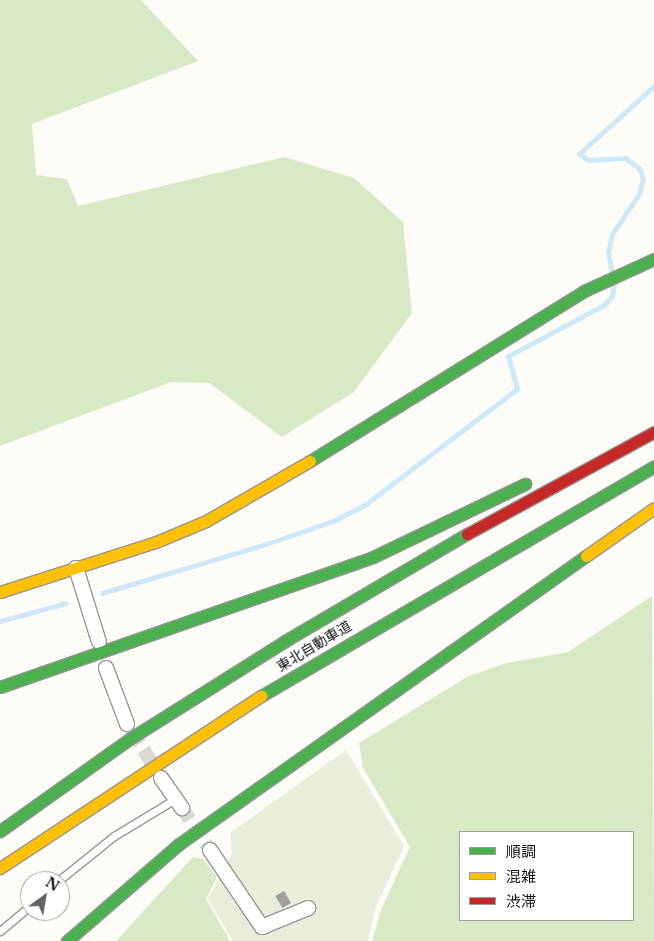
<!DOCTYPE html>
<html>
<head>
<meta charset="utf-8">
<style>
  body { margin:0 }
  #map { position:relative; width:654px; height:941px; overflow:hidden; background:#fdfcf7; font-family:"Libre Baskerville","Noto Sans JP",serif }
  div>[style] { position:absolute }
  .forest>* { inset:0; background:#d8eac5 }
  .cemetery>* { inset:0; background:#e9eedb }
  .stream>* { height:5px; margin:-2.5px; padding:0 2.5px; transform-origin:2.5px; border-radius:2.5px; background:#cde8f7 }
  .building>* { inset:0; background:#a19f9c; transform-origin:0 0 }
  .street-tunnel>* { height:14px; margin-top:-7px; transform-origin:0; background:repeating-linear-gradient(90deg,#dad9d4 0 14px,transparent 0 21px) }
  .roads { filter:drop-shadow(1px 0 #979795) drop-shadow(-1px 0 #979795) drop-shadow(0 1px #979795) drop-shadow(0 -1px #979795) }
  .lane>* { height:7px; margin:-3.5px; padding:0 3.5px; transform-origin:3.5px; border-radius:3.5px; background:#fffffe }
  .street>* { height:14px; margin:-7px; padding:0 7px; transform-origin:7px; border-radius:7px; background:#fffffe }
  .fast>* { height:11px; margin:-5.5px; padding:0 5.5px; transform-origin:5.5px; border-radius:5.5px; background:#4caf50 }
  .slow>* { height:11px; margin:-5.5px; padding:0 5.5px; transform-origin:5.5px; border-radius:5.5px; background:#ffc107 }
  .jam>* { height:11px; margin:-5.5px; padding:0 5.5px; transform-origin:5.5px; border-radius:5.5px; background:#c62828 }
  span { translate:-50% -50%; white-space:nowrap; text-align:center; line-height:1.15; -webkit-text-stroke:5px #fff; paint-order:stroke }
  .street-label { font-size:14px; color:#111 }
  .legend { position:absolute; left:459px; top:831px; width:175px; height:90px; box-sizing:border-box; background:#fff; border:1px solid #a0a0a0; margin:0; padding:6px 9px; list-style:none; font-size:15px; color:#111 }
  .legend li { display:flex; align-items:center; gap:10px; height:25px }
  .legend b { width:25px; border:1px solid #a0a0a0 }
  .north { position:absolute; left:20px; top:871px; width:50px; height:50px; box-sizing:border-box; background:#fff; border:1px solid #a0a0a0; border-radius:50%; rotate:32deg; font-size:14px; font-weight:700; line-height:20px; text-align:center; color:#111 }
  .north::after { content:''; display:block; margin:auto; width:18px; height:22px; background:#646362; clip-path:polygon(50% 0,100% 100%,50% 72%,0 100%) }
</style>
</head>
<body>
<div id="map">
  <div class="forest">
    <div style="clip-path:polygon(0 0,141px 0,198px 61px,32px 124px,36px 175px,67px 179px,78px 206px,284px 157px,354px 178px,403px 222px,412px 313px,354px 392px,282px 437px,209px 383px,171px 382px,0 446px)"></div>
    <div style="clip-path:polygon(evenodd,652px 596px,654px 941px,372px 941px,381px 910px,410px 847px,363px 768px,359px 743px,467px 677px,503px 664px,568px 652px,652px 596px,633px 832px,633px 920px,460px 920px,460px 832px,633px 832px)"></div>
    <div style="clip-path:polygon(193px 857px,203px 859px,217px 877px,206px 899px,230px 941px,116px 941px)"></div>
  </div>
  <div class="cemetery">
    <div style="clip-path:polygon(346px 750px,404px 846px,375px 909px,368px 941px,233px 941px,208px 899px,232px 853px,230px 833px)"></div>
  </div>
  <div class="stream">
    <div style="left:612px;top:273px;width:20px;rotate:-101deg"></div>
    <div style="left:608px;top:253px;width:19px;rotate:-78deg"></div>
    <div style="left:612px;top:234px;width:48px;rotate:-56deg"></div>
    <div style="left:639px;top:194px;width:16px;rotate:-76deg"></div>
    <div style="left:643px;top:178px;width:11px;rotate:-112deg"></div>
    <div style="left:639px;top:168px;width:17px;rotate:-144deg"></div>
    <div style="left:625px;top:158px;width:37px;rotate:177deg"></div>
    <div style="left:588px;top:160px;width:11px;rotate:-146deg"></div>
    <div style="left:579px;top:154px;width:101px;rotate:-42.2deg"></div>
    <div style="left:102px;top:593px;width:171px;rotate:-16.6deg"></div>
    <div style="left:266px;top:544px;width:71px;rotate:-18.9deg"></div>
    <div style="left:333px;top:521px;width:37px;rotate:-27deg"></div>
    <div style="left:366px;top:504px;width:190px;rotate:-37.3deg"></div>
    <div style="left:517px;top:389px;width:34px;rotate:-105deg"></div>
    <div style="left:508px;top:356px;width:109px;rotate:-28deg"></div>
    <div style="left:604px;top:305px;width:12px;rotate:-48deg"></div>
    <div style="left:612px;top:296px;width:13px;rotate:-81deg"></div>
    <div style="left:0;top:621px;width:68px;rotate:-15.3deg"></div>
  </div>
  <div class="building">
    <div style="left:284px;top:891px;width:14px;height:10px;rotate:60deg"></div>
  </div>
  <div class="street-tunnel">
    <div style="left:132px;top:732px;width:43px;rotate:57.4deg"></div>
    <div style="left:182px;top:808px;width:50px;rotate:56.3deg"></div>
  </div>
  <div class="roads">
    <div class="lane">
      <div style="left:58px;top:881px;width:72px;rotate:-38.8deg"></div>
      <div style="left:114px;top:836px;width:71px;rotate:-31.2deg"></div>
      <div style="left:0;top:931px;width:39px;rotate:-40deg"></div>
    </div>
    <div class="street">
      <div style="left:76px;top:568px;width:77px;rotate:72.7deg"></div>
      <div style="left:106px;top:668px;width:60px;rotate:69.4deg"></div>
      <div style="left:161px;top:778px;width:37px;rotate:55deg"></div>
      <div style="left:210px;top:850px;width:93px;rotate:56deg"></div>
      <div style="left:262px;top:927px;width:50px;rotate:-22.4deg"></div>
    </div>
    <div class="fast">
      <div style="left:310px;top:461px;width:322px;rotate:-31.8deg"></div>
      <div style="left:584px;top:291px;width:77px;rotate:-24.6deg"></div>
      <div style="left:0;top:687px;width:395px;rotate:-19.2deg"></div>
      <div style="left:373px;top:557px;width:169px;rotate:-25.7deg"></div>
      <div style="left:261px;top:696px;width:455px;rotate:-30.3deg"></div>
      <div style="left:0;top:831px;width:161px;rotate:-35.4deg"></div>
      <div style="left:131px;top:738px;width:182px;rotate:-32.2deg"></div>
      <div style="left:285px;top:641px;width:211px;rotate:-30.5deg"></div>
      <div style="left:67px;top:941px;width:148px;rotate:-40.9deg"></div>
      <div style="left:179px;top:844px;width:499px;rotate:-35.3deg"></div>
    </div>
    <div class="slow">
      <div style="left:586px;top:556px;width:83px;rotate:-35.2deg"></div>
      <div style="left:0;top:592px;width:164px;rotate:-17.8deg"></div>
      <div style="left:156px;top:542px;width:54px;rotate:-22.8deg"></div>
      <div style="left:206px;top:521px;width:120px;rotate:-30deg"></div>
      <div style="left:0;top:868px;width:313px;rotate:-33.4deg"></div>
    </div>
    <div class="jam">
      <div style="left:467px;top:534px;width:213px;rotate:-28.6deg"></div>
    </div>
  </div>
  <div class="street-label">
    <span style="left:314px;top:646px;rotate:-31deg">東北自動車道</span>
  </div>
  <ul class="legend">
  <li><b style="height:6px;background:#4caf50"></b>順調</li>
  <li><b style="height:6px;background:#ffc107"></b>混雑</li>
  <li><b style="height:6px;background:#c62828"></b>渋滞</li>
  </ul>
  <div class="north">N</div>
</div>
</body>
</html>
